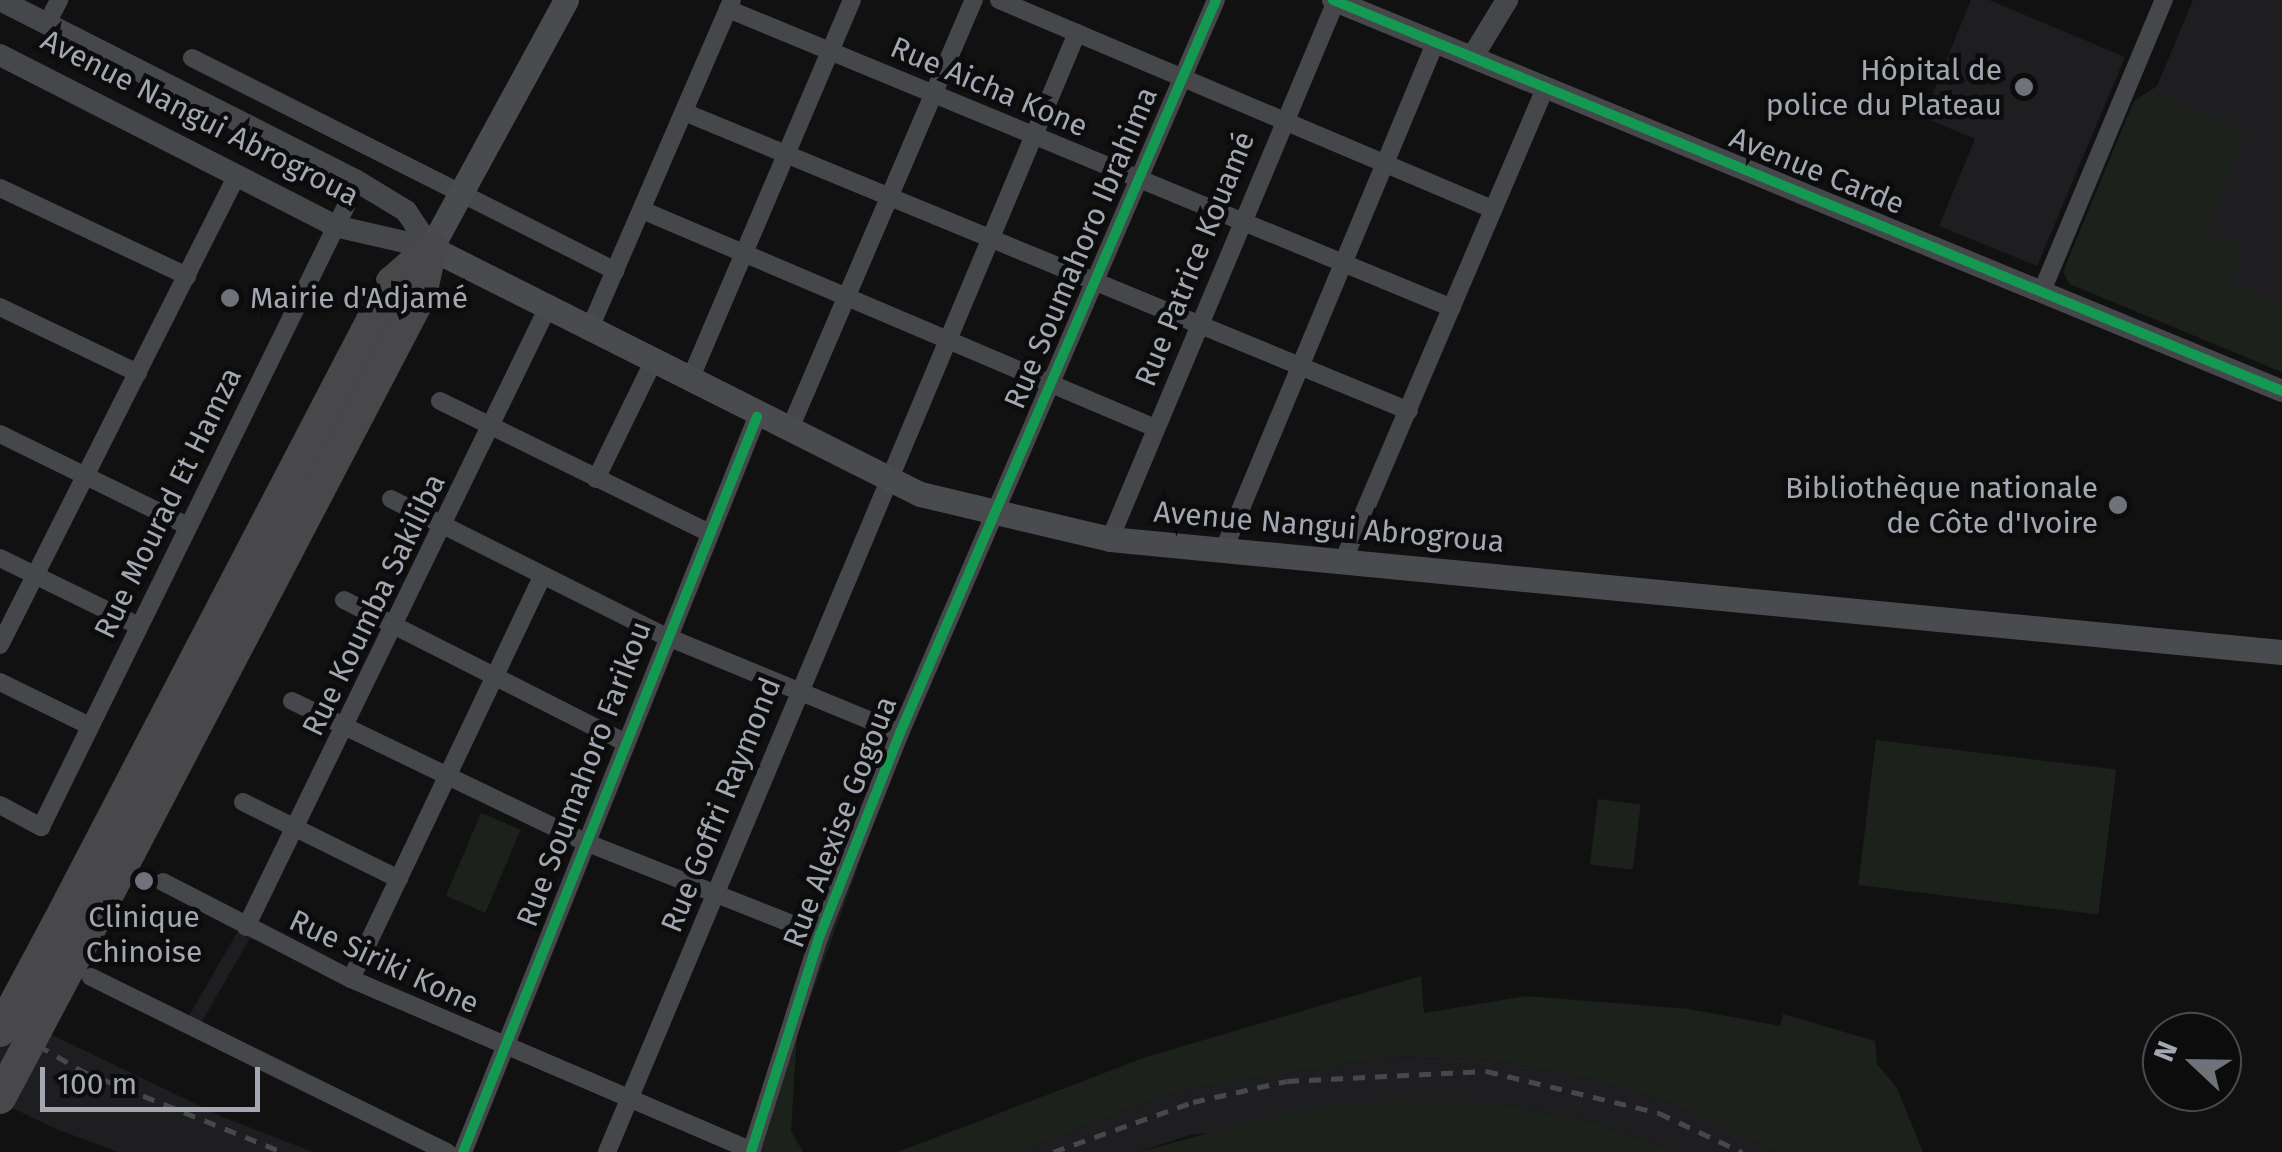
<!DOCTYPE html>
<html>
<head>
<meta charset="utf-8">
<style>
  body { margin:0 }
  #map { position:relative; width:2282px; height:1152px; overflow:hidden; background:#111112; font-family:"Fira Sans",sans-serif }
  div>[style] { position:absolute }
  .built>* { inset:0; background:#1e1e20; transform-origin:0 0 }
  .green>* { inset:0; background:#1c211c; transform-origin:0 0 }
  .minor>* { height:18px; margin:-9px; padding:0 9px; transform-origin:9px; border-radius:9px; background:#46474a }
  .tertiary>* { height:22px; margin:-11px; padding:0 11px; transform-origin:11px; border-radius:11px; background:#46474a }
  .secondary>* { height:25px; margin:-12.5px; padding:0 12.5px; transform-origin:12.5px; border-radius:12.5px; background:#4a4b4e }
  .motorway>* { height:32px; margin:-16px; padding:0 16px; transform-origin:16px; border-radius:16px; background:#48484b }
  .rail>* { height:5px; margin-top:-2.5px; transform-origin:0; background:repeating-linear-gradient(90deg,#47484a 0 12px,transparent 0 22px) }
  .motorway-bridge>* { height:32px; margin:-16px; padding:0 16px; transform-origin:16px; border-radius:16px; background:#48484b }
  .cycleway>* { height:10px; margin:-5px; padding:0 5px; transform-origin:5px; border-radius:5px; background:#139951 }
  .dots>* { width:28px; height:28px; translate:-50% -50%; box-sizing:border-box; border:5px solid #0c0c0d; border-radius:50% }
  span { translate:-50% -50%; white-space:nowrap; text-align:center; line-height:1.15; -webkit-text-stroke:9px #0c0c0d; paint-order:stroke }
  .poi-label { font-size:30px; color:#a3a7b1 }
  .right { translate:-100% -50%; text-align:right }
  .left { translate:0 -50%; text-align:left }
  .street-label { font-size:30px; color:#a3a7b1 }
  .north { position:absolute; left:2142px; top:1012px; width:100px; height:100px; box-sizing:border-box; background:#0c0c0d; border:2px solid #484a4f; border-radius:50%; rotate:292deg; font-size:28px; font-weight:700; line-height:40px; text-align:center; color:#a3a7b1 }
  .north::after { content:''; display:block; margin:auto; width:35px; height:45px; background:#707279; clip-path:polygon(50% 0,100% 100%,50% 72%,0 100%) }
  .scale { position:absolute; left:40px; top:1067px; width:220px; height:45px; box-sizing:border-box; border:5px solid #a3a7b1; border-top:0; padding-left:12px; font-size:30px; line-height:35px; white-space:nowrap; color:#a3a7b1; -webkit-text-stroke:8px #0c0c0d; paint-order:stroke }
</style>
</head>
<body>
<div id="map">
  <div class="built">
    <div style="clip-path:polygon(1971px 0,1989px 0,2125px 57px,2037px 266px,1939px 226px,1975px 139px,1923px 117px)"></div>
    <div style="clip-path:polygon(2193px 0,2282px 0,2282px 372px,2070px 284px,2063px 272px,2134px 101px,2157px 86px)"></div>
    <div style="left:238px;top:931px;width:14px;height:100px;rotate:30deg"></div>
    <div style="clip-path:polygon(0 1010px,223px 1117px,313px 1152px,118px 1152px,56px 1129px,0 1102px)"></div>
    <div style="clip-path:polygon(1395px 1056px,1496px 1060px,1596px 1080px,1674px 1104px,1775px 1152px,1677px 1152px,1590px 1121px,1494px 1103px,1190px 1135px,1138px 1152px,1018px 1152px,1177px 1091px)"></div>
  </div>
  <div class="green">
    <div style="clip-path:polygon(2151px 93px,2246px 133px,2206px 233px,2243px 249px,2230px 283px,2282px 304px,2282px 372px,2070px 284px,2063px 272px,2134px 101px)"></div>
    <div style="left:1876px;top:740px;width:242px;height:146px;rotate:7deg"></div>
    <div style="left:1598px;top:799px;width:43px;height:66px;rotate:7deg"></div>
    <div style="left:481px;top:813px;width:43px;height:90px;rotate:23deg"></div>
    <div style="clip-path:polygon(850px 862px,858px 867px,797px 1034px,791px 1130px,803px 1152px,755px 1152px)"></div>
    <div style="clip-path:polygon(1421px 976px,1424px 1013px,1526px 996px,1689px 1009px,1780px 1026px,1783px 1014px,1875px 1041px,1877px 1064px,1897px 1088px,1923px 1152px,1775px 1152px,1674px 1104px,1596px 1080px,1496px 1060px,1395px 1056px,1177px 1091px,1018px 1152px,898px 1152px,1146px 1057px)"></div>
    <div style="clip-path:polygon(1391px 1100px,1494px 1103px,1590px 1121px,1677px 1152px,1138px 1152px,1288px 1112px)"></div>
  </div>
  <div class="minor">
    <div style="left:999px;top:0;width:535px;rotate:22.97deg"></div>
    <div style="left:728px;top:9px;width:783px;rotate:22.44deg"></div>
    <div style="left:47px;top:23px;width:26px;rotate:-62deg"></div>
    <div style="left:192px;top:58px;width:474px;rotate:26.7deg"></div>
    <div style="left:684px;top:112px;width:784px;rotate:22.41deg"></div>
    <div style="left:0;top:188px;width:207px;rotate:25.2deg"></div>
    <div style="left:642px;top:210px;width:557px;rotate:23.02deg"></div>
    <div style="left:2042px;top:291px;width:316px;rotate:-67.3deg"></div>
    <div style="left:0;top:307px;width:153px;rotate:25.6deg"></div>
    <div style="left:590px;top:328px;width:357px;rotate:-66.6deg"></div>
    <div style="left:689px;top:382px;width:415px;rotate:-66.9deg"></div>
    <div style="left:440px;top:401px;width:297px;rotate:26.1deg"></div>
    <div style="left:789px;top:431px;width:469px;rotate:-66.8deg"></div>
    <div style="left:0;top:434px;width:209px;rotate:26.1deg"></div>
    <div style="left:596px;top:479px;width:130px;rotate:-64deg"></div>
    <div style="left:391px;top:499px;width:306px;rotate:26.6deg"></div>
    <div style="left:665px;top:636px;width:254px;rotate:22.4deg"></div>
    <div style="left:1110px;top:539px;width:584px;rotate:-67.21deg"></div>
    <div style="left:1224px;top:549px;width:550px;rotate:-67.35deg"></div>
    <div style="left:0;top:558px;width:155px;rotate:26.1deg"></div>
    <div style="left:1344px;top:559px;width:514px;rotate:-66.87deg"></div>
    <div style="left:344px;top:600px;width:314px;rotate:26.9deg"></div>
    <div style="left:0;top:645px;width:526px;rotate:-63.24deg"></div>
    <div style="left:0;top:682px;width:100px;rotate:26.1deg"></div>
    <div style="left:292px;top:701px;width:325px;rotate:25.7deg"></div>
    <div style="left:585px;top:842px;width:253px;rotate:21.6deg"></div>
    <div style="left:243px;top:802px;width:174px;rotate:26.3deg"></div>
    <div style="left:0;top:805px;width:47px;rotate:28.2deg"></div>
    <div style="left:41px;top:827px;width:694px;rotate:-63.84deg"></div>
    <div style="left:163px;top:882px;width:212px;rotate:27.3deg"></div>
    <div style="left:351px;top:979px;width:436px;rotate:23.2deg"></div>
    <div style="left:246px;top:927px;width:690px;rotate:-64.03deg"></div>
    <div style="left:91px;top:977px;width:397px;rotate:26.2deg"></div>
    <div style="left:351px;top:979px;width:445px;rotate:-64.6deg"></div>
    <div style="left:463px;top:1152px;width:792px;rotate:-68.2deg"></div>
    <div style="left:607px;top:1152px;width:1214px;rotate:-67.22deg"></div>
    <div style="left:751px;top:1152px;width:228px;rotate:-72.4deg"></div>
    <div style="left:820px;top:935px;width:217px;rotate:-68.4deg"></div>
    <div style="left:900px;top:733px;width:798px;rotate:-66.68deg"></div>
  </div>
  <div class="tertiary">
    <div style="left:0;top:0;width:398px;rotate:26.9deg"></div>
    <div style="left:355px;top:180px;width:60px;rotate:31.3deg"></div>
    <div style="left:406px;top:211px;width:45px;rotate:56deg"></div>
    <div style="left:1333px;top:0;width:1026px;rotate:22.39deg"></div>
    <div style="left:0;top:55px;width:376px;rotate:27deg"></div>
    <div style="left:335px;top:226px;width:98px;rotate:12.9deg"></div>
    <div style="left:1473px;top:56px;width:66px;rotate:-58.7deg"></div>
  </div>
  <div class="secondary">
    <div style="left:566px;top:0;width:282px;rotate:118.6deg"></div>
    <div style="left:431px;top:248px;width:547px;rotate:26.71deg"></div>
    <div style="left:920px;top:494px;width:195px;rotate:13.3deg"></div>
    <div style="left:1110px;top:539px;width:1177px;rotate:5.51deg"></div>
  </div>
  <div class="motorway">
    <div style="left:58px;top:923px;width:723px;rotate:-62.48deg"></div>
    <div style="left:392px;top:282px;width:52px;rotate:-41.1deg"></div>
    <div style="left:85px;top:938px;width:725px;rotate:-62.41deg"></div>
    <div style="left:421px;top:295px;width:48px;rotate:-78deg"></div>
  </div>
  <div class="rail">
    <div style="left:0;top:1023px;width:95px;rotate:30.3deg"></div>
    <div style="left:82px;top:1071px;width:216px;rotate:22deg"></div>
    <div style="left:1053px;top:1152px;width:149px;rotate:-19.7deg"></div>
    <div style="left:1193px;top:1102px;width:96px;rotate:-12.6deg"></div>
    <div style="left:1287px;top:1081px;width:199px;rotate:-2.9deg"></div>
    <div style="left:1486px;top:1071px;width:178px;rotate:13.6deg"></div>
    <div style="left:1659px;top:1113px;width:92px;rotate:25.2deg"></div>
  </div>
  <div class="motorway-bridge">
    <div style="left:0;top:1031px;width:123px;rotate:-61.8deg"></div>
    <div style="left:0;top:1098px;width:181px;rotate:-62deg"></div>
  </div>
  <div class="cycleway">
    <div style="left:1333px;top:0;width:1026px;rotate:22.39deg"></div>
    <div style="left:463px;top:1152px;width:792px;rotate:-68.2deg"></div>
    <div style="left:751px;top:1152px;width:228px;rotate:-72.4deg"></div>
    <div style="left:820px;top:935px;width:217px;rotate:-68.4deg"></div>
    <div style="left:900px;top:733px;width:798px;rotate:-66.68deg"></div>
  </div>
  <div class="dots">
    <div style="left:2024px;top:87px;background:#707279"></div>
    <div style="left:230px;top:298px;background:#707279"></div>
    <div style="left:2118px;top:505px;background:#707279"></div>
    <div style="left:144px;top:881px;background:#707279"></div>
  </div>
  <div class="poi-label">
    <span class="right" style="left:2002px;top:87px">Hôpital de<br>police du Plateau</span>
    <span class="left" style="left:250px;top:298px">Mairie d'Adjamé</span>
    <span class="right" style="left:2098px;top:505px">Bibliothèque nationale<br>de Côte d'Ivoire</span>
    <span style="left:144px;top:934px">Clinique<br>Chinoise</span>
  </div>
  <div class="street-label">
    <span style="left:989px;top:87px;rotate:23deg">Rue Aicha Kone</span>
    <span style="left:200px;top:118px;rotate:27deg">Avenue Nangui Abrogroua</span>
    <span style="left:1817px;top:171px;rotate:22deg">Avenue Carde</span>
    <span style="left:1081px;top:248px;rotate:-67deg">Rue Soumahoro Ibrahima</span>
    <span style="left:1195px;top:259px;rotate:-68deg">Rue Patrice Kouamé</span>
    <span style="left:168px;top:503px;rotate:-64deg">Rue Mourad Et Hamza</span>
    <span style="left:1329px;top:527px;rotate:5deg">Avenue Nangui Abrogroua</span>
    <span style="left:374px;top:605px;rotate:-64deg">Rue Koumba Sakiliba</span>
    <span style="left:584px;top:774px;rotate:-69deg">Rue Soumahoro Farikou</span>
    <span style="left:721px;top:805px;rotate:-68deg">Rue Goffri Raymond</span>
    <span style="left:840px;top:822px;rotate:-69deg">Rue Alexise Gogoua</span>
    <span style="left:384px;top:962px;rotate:25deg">Rue Siriki Kone</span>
  </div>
  <div class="north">N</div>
  <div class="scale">100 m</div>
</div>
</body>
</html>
